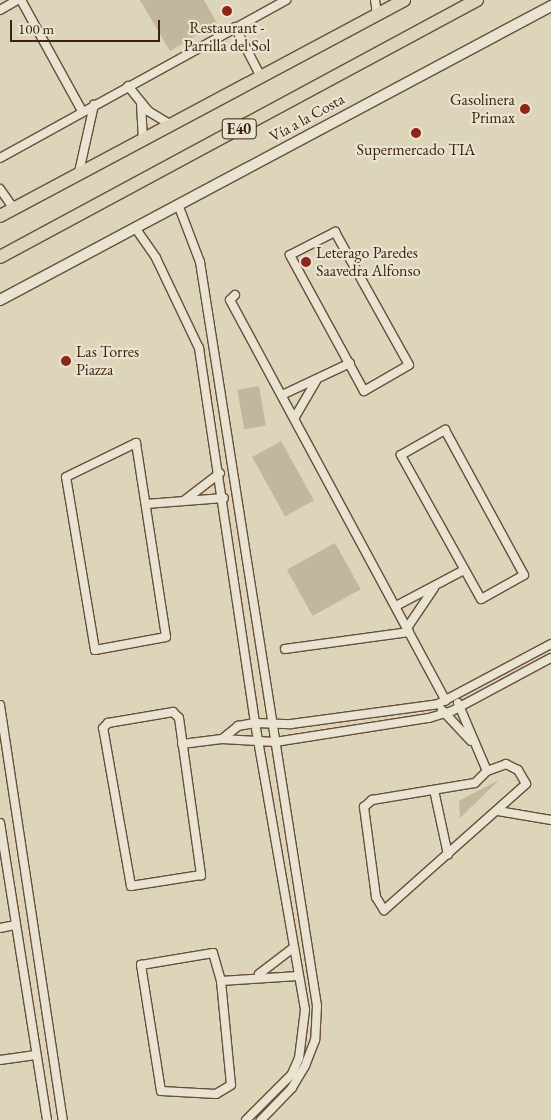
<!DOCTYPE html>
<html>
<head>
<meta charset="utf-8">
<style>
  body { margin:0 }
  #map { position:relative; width:551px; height:1120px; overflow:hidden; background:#ddd5ba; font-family:"EB Garamond",serif }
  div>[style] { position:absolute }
  .green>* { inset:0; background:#c2b69c; transform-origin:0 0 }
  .roads { filter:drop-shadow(1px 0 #684e37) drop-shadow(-1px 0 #684e37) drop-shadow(0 1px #684e37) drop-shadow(0 -1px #684e37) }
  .minor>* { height:8px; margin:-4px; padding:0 4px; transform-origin:4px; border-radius:4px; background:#e9e4d2 }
  .tertiary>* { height:10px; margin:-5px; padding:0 5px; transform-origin:5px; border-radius:5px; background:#e9e4d2 }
  .trunk>* { height:12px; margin:-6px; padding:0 6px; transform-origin:6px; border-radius:6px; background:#ddd5ba }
  .dots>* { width:14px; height:14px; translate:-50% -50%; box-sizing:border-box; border:2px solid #e9e4d2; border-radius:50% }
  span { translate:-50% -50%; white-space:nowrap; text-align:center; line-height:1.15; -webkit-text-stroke:4.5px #e9e4d2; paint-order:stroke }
  .shield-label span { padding:1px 4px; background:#e9e4d2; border:1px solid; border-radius:4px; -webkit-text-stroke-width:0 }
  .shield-label { font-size:15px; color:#41210b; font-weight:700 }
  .poi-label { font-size:16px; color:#41210b }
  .right { translate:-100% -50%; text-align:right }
  .left { translate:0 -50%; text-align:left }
  .street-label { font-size:16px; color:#41210b }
  .scale { position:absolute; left:10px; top:20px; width:150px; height:22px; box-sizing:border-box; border:2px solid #41210b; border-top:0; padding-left:6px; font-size:15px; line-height:18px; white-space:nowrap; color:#41210b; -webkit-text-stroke:4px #e9e4d2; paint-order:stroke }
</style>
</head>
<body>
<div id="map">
  <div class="green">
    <div style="clip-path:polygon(140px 0,204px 0,217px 23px,170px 51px)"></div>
    <div style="left:259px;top:386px;width:40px;height:22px;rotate:80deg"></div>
    <div style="left:281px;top:441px;width:68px;height:33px;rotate:61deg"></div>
    <div style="left:335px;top:543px;width:53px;height:55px;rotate:61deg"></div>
    <div style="clip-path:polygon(499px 780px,460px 818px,459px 801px)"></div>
  </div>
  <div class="roads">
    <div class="minor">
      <div style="left:21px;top:0;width:127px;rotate:61.2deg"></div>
      <div style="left:375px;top:0;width:15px;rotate:82deg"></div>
      <div style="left:0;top:10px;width:20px;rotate:-30deg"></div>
      <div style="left:235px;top:27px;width:56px;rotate:62.5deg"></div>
      <div style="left:128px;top:86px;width:32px;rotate:51deg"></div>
      <div style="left:148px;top:111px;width:23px;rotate:31deg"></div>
      <div style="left:141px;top:103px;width:34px;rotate:87deg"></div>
      <div style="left:0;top:158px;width:327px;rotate:-28.9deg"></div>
      <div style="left:79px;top:172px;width:69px;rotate:-77.4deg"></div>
      <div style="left:0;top:189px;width:24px;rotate:55deg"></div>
      <div style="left:179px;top:207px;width:59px;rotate:69.1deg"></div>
      <div style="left:200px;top:262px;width:753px;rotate:81.06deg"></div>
      <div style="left:317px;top:1006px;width:34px;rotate:93deg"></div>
      <div style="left:315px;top:1040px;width:28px;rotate:111deg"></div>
      <div style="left:305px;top:1066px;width:26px;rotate:121deg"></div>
      <div style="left:292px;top:1088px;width:45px;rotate:134.1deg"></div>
      <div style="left:136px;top:229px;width:35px;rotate:55deg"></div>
      <div style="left:156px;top:258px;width:100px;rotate:64.5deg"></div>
      <div style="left:199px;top:348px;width:379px;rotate:81.5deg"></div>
      <div style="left:255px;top:723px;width:291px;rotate:80.1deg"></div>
      <div style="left:305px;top:1010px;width:48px;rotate:97.1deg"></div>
      <div style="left:299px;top:1058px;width:17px;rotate:114deg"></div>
      <div style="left:292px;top:1074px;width:65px;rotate:135deg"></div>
      <div style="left:335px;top:232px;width:152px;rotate:60.9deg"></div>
      <div style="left:409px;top:365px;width:52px;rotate:150deg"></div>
      <div style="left:364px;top:391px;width:155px;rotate:-118.6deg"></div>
      <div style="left:290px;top:255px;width:51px;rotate:-27.1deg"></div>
      <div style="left:235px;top:295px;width:7px;rotate:135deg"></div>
      <div style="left:230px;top:300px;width:455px;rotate:61.7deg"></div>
      <div style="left:282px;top:395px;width:75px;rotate:-25.2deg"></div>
      <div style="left:295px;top:417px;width:42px;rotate:-59.7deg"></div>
      <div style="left:445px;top:430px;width:165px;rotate:61.4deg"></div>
      <div style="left:524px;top:575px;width:49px;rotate:150.8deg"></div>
      <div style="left:481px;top:599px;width:165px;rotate:-119.1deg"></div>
      <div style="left:401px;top:455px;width:51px;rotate:-29.6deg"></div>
      <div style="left:136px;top:443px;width:196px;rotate:81.2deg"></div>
      <div style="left:166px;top:637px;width:72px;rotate:169.6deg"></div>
      <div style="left:95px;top:650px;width:175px;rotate:-99.5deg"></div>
      <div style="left:66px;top:477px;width:78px;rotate:-25.9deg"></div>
      <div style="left:185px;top:500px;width:44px;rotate:-37.6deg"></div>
      <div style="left:146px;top:504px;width:78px;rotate:-4.4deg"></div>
      <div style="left:396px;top:606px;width:77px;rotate:-27.9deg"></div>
      <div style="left:407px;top:628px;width:48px;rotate:-56deg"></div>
      <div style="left:285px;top:649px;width:125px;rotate:-7.8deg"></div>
      <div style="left:458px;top:703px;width:74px;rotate:66.9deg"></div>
      <div style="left:0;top:705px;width:420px;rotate:81.4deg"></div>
      <div style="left:442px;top:710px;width:42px;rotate:46.9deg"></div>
      <div style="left:173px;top:712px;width:8px;rotate:45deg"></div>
      <div style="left:179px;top:718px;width:159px;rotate:82deg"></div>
      <div style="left:201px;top:875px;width:71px;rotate:171.1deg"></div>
      <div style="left:131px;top:886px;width:160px;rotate:-100deg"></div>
      <div style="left:103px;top:728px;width:7px;rotate:-45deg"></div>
      <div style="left:108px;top:723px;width:66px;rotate:-9.6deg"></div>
      <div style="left:222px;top:739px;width:21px;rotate:-39deg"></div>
      <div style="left:238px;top:726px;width:17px;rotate:-10deg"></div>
      <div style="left:255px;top:723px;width:36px;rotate:2deg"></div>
      <div style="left:291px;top:724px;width:148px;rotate:-7.7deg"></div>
      <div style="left:438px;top:704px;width:128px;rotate:-28deg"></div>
      <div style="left:182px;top:744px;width:40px;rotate:-7.1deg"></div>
      <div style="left:222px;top:739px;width:53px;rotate:3.2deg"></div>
      <div style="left:275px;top:742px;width:156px;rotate:-8.9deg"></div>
      <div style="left:429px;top:718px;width:24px;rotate:-17deg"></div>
      <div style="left:452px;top:711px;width:112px;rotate:-28.2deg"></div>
      <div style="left:506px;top:764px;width:13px;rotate:27deg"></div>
      <div style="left:518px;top:770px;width:16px;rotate:60deg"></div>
      <div style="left:526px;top:784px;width:190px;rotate:138.4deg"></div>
      <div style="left:384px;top:910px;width:15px;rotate:-122deg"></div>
      <div style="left:376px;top:897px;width:91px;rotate:-97.6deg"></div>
      <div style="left:364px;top:807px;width:11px;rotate:-41deg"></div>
      <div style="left:372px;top:800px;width:104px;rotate:-9.4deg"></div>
      <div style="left:475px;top:783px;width:17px;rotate:-45deg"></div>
      <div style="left:487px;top:771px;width:20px;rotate:-20deg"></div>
      <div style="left:434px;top:790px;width:66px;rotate:77.8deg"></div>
      <div style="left:498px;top:811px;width:54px;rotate:9.6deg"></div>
      <div style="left:0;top:823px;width:301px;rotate:81deg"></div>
      <div style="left:0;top:928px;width:16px;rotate:-11deg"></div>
      <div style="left:213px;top:953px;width:29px;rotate:74deg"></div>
      <div style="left:221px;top:981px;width:104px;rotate:84.5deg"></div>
      <div style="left:231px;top:1085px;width:17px;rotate:149deg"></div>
      <div style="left:216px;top:1094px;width:55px;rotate:-176.9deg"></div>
      <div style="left:161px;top:1091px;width:128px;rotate:-99deg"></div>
      <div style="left:141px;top:965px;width:73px;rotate:-9.5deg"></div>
      <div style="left:259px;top:974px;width:43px;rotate:-37.4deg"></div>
      <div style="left:221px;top:981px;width:77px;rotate:-3.7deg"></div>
      <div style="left:0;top:1060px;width:36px;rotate:-8deg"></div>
    </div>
    <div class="tertiary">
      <div style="left:0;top:300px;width:625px;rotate:-28.08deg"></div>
    </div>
    <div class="trunk">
      <div style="left:0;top:216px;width:458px;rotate:-28.1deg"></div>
      <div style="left:0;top:257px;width:542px;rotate:-28.32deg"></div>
    </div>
  </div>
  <div class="dots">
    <div style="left:227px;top:11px;background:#8f2418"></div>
    <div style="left:525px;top:109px;background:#8f2418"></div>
    <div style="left:416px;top:133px;background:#8f2418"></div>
    <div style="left:306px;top:262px;background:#8f2418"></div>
    <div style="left:66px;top:361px;background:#8f2418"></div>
  </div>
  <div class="shield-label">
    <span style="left:239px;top:129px">E40</span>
  </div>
  <div class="poi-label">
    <span style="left:227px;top:37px">Restaurant -<br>Parrilla del Sol</span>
    <span class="right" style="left:515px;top:109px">Gasolinera<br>Primax</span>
    <span style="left:416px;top:150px">Supermercado TIA</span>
    <span class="left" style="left:316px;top:262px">Leterago Paredes<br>Saavedra Alfonso</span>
    <span class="left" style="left:76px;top:361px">Las Torres<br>Piazza</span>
  </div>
  <div class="street-label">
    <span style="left:307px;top:118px;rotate:-29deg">Vía a la Costa</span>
  </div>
  <div class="scale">100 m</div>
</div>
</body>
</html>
